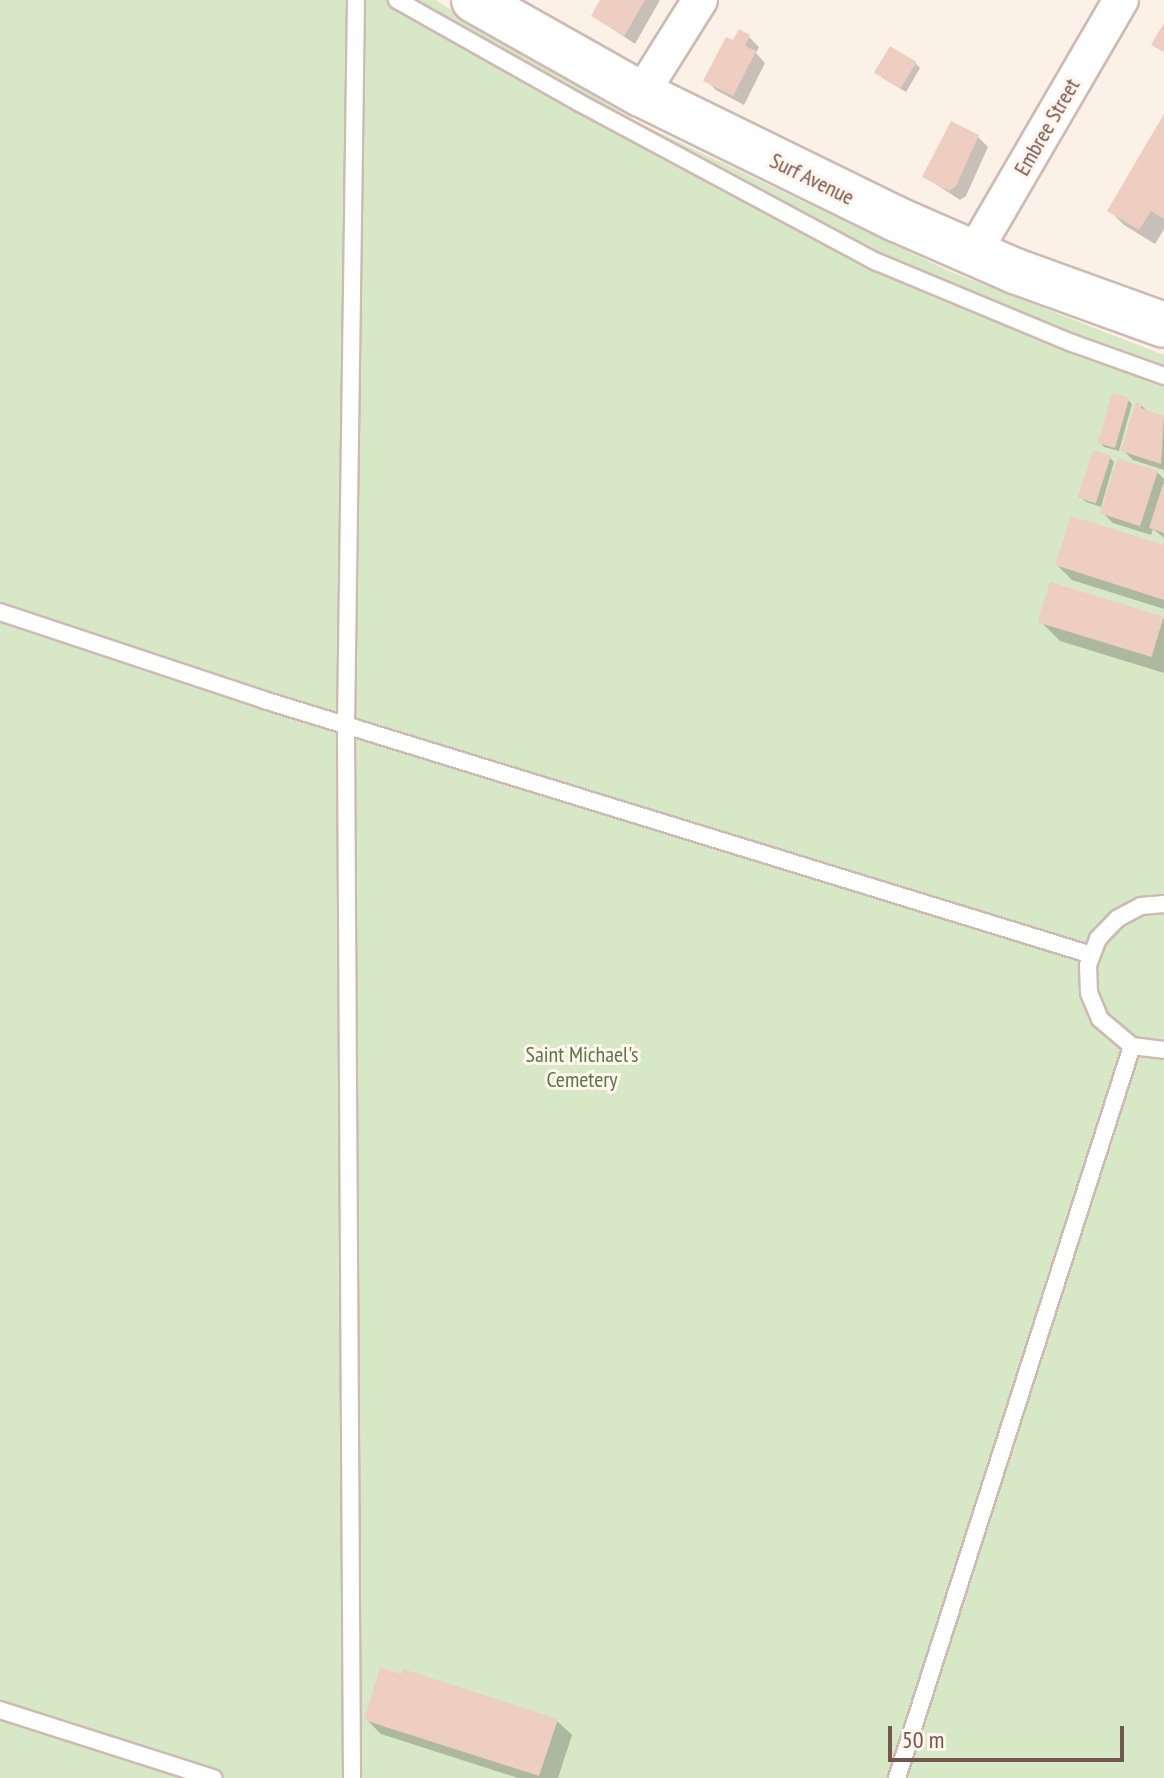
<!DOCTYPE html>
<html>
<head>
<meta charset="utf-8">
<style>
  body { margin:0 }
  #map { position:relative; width:1164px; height:1778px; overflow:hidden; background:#fbf1e7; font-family:"PT Sans Narrow",sans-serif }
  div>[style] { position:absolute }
  .green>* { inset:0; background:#d7e8c6 }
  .shadow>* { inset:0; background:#0003 }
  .building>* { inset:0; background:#eecec1; transform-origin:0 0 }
  .roads { filter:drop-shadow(2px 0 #cebab1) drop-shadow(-2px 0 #cebab1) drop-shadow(0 2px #cebab1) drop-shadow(0 -2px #cebab1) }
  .lane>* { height:16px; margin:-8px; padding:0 8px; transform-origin:8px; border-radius:8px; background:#fff }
  .street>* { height:34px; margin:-17px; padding:0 17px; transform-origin:17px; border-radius:17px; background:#fff }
  .secondary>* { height:44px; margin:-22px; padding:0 22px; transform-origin:22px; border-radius:22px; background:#fff }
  span { translate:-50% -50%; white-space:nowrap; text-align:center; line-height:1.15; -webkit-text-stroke:6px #fef5ed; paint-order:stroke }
  .street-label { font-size:22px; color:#73564d }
  .park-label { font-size:22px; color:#5a7846 }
  .scale { position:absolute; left:888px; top:1726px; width:236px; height:36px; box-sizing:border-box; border:4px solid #73564d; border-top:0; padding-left:10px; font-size:24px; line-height:28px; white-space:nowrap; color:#73564d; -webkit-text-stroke:6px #fef5ed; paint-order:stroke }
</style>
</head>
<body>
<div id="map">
  <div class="green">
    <div style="clip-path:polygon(0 0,435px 0,639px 123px,949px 271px,1164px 355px,1164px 1778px,0 1778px)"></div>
  </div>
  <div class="shadow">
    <div style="clip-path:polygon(602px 0,660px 0,635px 44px,593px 16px)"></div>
    <div style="clip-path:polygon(749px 37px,759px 47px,756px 53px,765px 63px,744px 105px,716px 90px,706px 80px,734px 43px)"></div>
    <div style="clip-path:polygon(915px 63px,920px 68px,906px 92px,881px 77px)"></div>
    <div style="clip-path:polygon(1164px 118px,1164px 229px,1155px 244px,1124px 225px,1109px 210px)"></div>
    <div style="clip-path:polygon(978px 137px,988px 147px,966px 196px,960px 200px,925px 177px)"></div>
    <div style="clip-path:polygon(1128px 400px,1132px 404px,1119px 451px,1104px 447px,1100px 442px)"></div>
    <div style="clip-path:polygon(1141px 405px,1149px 413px,1164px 418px,1164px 470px,1133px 460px,1123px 450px)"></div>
    <div style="clip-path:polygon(1110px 458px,1114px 462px,1101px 507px,1086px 502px,1081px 498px)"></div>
    <div style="clip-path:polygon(1157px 472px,1164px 479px,1164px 538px,1153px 529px,1151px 535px,1113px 523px,1103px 513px)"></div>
    <div style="clip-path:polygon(1164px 547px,1164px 609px,1072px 580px,1057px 565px)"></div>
    <div style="clip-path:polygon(1164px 619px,1164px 673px,1060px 641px,1040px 621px)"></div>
    <div style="clip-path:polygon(366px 1719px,556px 1720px,572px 1735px,558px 1778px,518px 1778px,381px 1734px)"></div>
  </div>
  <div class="building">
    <div style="clip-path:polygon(600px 0,645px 0,624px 36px,591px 16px)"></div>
    <div style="clip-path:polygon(1164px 23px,1164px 52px,1151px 45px)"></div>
    <div style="clip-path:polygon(739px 29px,750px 35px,745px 46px,756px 51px,733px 96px,703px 81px,726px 37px,733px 40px)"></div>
    <div style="left:890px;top:46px;width:31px;height:31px;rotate:31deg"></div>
    <div style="clip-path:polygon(1164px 114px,1164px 219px,1151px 211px,1139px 230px,1107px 211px)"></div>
    <div style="clip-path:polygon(951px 121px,979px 135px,956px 186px,949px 191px,922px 177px)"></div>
    <div style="left:1112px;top:393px;width:18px;height:52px;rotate:16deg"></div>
    <div style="clip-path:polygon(1136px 402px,1142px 404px,1141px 408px,1164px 416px,1161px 464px,1121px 451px)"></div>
    <div style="left:1093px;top:450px;width:19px;height:50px;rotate:18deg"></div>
    <div style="left:1118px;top:458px;width:42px;height:58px;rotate:18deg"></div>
    <div style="clip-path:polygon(1163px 484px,1164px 484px,1164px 533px,1149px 528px)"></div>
    <div style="clip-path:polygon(1071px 516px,1164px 545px,1164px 600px,1055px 565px)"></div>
    <div style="left:1050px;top:582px;width:119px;height:42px;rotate:17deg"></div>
    <div style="clip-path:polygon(380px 1667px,401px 1674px,403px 1669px,558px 1719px,539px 1776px,364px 1720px)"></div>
  </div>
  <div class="roads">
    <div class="lane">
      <div style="left:397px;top:0;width:208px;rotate:29.4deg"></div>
      <div style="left:578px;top:102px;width:339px;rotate:28.2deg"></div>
      <div style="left:877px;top:262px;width:211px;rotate:22.6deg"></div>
      <div style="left:1072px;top:343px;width:98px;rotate:19.7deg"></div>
      <div style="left:0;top:612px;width:278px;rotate:18.4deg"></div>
      <div style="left:264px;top:700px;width:866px;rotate:17.12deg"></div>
      <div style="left:1164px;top:904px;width:23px;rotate:175deg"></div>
      <div style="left:1141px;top:906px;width:27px;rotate:152deg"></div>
      <div style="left:1117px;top:919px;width:28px;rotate:134deg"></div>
      <div style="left:1098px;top:939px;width:28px;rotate:111deg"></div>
      <div style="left:1088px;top:965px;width:28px;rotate:88deg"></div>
      <div style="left:1089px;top:993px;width:28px;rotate:67deg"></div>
      <div style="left:1100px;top:1019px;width:42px;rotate:40.2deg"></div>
      <div style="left:1132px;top:1046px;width:32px;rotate:7deg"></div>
      <div style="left:0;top:1710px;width:224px;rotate:17.7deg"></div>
      <div style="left:352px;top:1778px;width:1053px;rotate:-90.33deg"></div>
      <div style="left:346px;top:725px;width:725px;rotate:-89.21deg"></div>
      <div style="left:897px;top:1778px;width:769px;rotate:-72.2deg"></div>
    </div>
    <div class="street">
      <div style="left:641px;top:94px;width:111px;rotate:-57.9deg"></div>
      <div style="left:973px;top:254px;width:294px;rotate:-59.8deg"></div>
    </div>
    <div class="secondary">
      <div style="left:474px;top:0;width:192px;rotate:29.4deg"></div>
      <div style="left:641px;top:94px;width:284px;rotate:26.1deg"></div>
      <div style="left:896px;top:219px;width:130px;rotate:23.6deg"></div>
      <div style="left:1015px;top:271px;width:158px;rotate:19.9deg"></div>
    </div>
  </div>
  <div class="street-label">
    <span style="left:1047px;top:127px;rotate:-60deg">Embree Street</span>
    <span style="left:812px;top:179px;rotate:26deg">Surf Avenue</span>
  </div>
  <div class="park-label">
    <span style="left:582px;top:1067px">Saint Michael's<br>Cemetery</span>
  </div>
  <div class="scale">50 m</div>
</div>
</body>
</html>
